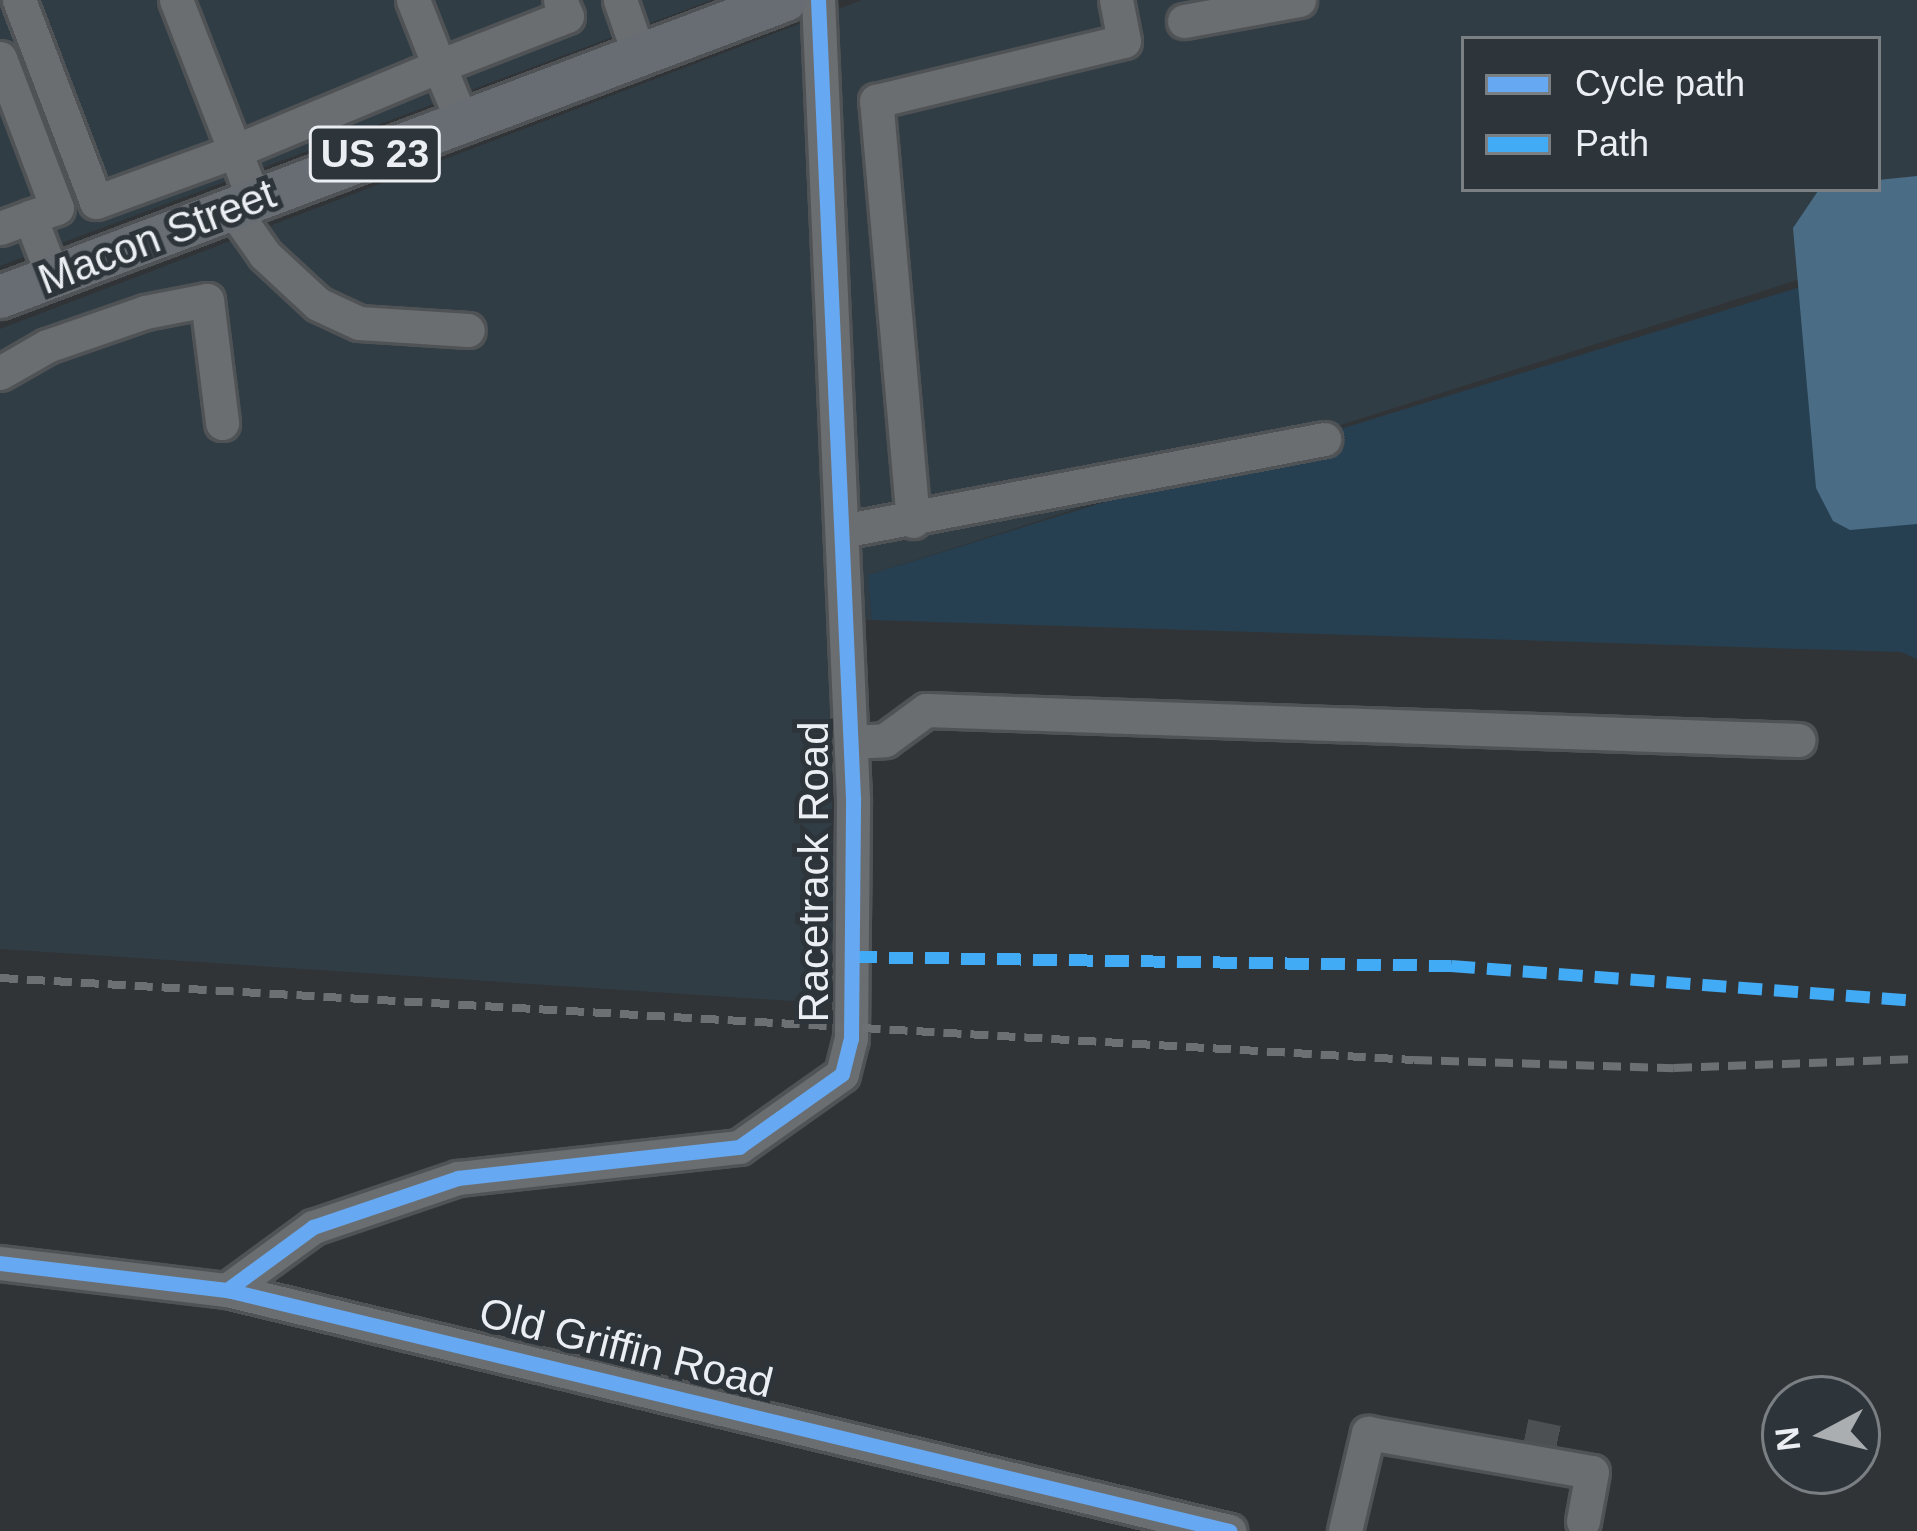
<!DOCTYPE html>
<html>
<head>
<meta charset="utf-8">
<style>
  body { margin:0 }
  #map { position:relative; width:1917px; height:1531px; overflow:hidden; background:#313437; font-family:Helvetica,sans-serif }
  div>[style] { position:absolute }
  .built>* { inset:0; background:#313d45 }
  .green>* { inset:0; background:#264052 }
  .water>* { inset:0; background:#4a6d85 }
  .minor-tunnel>* { height:33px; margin-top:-16.5px; transform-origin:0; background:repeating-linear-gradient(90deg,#4d5053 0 33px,transparent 0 49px) }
  .roads { filter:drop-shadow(3px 0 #505355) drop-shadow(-3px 0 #505355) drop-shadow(0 3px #505355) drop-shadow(0 -3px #505355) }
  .minor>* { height:33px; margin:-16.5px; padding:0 16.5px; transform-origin:16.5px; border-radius:16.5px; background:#6b6e70 }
  .major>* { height:42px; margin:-21px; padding:0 21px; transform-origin:21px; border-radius:21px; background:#676d72 }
  .rail>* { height:8px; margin-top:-4px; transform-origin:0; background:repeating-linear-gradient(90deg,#6d7072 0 18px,transparent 0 27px) }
  .quiet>* { height:12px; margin-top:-6px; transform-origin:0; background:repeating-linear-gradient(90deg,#42abf6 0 24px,transparent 0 36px) }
  .cycleway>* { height:15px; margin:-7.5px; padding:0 7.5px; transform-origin:7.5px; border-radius:7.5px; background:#66a8f1 }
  span { translate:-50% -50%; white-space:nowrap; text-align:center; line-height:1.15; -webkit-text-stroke:10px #2e353a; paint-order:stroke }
  .shield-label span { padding:3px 9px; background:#2e353a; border:3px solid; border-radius:9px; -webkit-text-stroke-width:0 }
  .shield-label { font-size:39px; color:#ebeff3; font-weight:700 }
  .street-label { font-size:42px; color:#ebeff3 }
  .legend { position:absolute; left:1461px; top:36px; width:420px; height:156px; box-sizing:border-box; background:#2e353a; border:3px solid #7a7f84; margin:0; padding:15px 21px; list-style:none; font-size:36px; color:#ebeff3 }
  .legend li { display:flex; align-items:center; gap:24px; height:60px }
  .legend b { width:60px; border:3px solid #7a7f84 }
  .north { position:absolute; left:1761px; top:1375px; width:120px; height:120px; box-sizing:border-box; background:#2e353a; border:3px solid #7a7f84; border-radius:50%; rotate:263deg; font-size:33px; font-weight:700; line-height:48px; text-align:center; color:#ebeff3 }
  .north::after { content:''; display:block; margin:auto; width:42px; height:54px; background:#aaaeb1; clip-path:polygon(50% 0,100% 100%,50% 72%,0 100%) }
</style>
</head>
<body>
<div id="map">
  <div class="built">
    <div style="clip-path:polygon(0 0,712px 0,0 266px)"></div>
    <div style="clip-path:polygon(evenodd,862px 0,1917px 0,1917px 242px,868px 575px,872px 620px,828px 619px,837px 1004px,0 949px,0 329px,862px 0,1464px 39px,1878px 39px,1878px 189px,1464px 189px,1464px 39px)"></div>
  </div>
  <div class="green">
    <div style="clip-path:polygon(1917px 251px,1917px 659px,1901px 652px,872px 620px,868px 575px)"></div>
  </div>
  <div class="water">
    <div style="clip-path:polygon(1917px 176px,1917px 524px,1850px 530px,1833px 521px,1816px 488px,1793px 228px,1818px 191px,1878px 189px,1878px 180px)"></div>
  </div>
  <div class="minor-tunnel">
    <div style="left:1525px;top:1435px;width:45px;rotate:11.6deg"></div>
  </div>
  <div class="roads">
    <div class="minor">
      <div style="left:19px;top:0;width:216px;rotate:69.1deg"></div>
      <div style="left:96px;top:202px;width:148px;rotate:-20.1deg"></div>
      <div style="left:235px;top:151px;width:53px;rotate:68.8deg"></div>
      <div style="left:176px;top:0;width:162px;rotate:68.7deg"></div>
      <div style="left:235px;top:151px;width:221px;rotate:-22.6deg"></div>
      <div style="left:439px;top:66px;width:71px;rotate:-111.5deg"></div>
      <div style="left:620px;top:0;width:58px;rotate:70.9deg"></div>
      <div style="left:1184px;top:21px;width:117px;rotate:-10.3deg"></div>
      <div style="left:0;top:58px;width:160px;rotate:69.2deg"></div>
      <div style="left:57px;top:208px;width:28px;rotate:162deg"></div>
      <div style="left:462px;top:121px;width:60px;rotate:-112.7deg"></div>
      <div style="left:439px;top:66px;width:137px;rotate:-21.3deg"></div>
      <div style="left:567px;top:16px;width:17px;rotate:-114deg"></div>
      <div style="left:232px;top:208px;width:57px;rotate:54.9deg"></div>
      <div style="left:265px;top:255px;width:72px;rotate:42.8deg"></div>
      <div style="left:318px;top:304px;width:45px;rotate:24.9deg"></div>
      <div style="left:359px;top:323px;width:109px;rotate:3.7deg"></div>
      <div style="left:0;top:228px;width:32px;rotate:-20deg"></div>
      <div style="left:30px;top:217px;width:64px;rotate:69deg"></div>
      <div style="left:0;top:373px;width:54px;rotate:-29.9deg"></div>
      <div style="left:47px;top:346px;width:104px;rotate:-19.1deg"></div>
      <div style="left:145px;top:312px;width:63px;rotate:-11deg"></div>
      <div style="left:207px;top:300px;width:124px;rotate:83deg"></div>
      <div style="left:913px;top:521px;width:422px;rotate:-95deg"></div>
      <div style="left:876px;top:101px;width:255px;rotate:-13.6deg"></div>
      <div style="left:1124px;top:41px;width:42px;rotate:-101deg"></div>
      <div style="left:842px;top:531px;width:491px;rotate:-10.8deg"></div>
      <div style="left:851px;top:742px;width:34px;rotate:-3deg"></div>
      <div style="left:885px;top:740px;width:51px;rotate:-36.2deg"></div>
      <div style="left:926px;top:710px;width:873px;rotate:1.97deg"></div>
      <div style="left:0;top:1263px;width:229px;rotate:6.8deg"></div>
      <div style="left:227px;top:1290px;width:1031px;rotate:13.52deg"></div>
      <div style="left:227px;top:1290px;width:107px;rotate:-36.2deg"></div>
      <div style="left:313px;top:1227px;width:153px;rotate:-18.7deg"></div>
      <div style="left:458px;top:1178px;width:283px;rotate:-6.3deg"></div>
      <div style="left:739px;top:1147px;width:126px;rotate:-35.3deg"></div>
      <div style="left:842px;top:1074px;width:36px;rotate:-76deg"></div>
      <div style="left:851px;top:1039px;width:241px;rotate:-89.5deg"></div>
      <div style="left:853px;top:798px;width:799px;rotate:-92.51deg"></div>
      <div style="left:1345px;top:1531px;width:101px;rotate:-76.8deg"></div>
      <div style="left:1368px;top:1433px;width:227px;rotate:9.9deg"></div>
      <div style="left:1592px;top:1472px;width:50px;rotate:100.4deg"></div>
    </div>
    <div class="major">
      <div style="left:0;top:297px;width:840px;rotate:-20.7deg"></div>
    </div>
  </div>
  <div class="rail">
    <div style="left:0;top:978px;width:1416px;rotate:3.32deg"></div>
    <div style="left:1414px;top:1060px;width:260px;rotate:1.8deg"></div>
    <div style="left:1674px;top:1068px;width:243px;rotate:-2.1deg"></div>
  </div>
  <div class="quiet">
    <div style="left:853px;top:957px;width:598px;rotate:0.86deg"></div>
    <div style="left:1451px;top:966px;width:467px;rotate:4.3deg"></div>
  </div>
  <div class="cycleway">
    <div style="left:0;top:1263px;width:229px;rotate:6.8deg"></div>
    <div style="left:227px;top:1290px;width:1031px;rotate:13.52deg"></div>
    <div style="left:227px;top:1290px;width:107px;rotate:-36.2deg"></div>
    <div style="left:313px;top:1227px;width:153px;rotate:-18.7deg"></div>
    <div style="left:458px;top:1178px;width:283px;rotate:-6.3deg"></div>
    <div style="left:739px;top:1147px;width:126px;rotate:-35.3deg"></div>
    <div style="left:842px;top:1074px;width:36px;rotate:-76deg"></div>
    <div style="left:851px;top:1039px;width:241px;rotate:-89.5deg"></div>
    <div style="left:853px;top:798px;width:799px;rotate:-92.51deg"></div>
  </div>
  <div class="shield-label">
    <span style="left:375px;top:154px">US 23</span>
  </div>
  <div class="street-label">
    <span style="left:157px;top:237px;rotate:-21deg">Macon Street</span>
    <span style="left:814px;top:872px;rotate:-90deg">Racetrack Road</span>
    <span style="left:626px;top:1348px;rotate:14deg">Old Griffin Road</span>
  </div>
  <ul class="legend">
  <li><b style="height:15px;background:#66a8f1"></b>Cycle path</li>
  <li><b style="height:15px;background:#42abf6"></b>Path</li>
  </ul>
  <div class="north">N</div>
</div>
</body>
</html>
